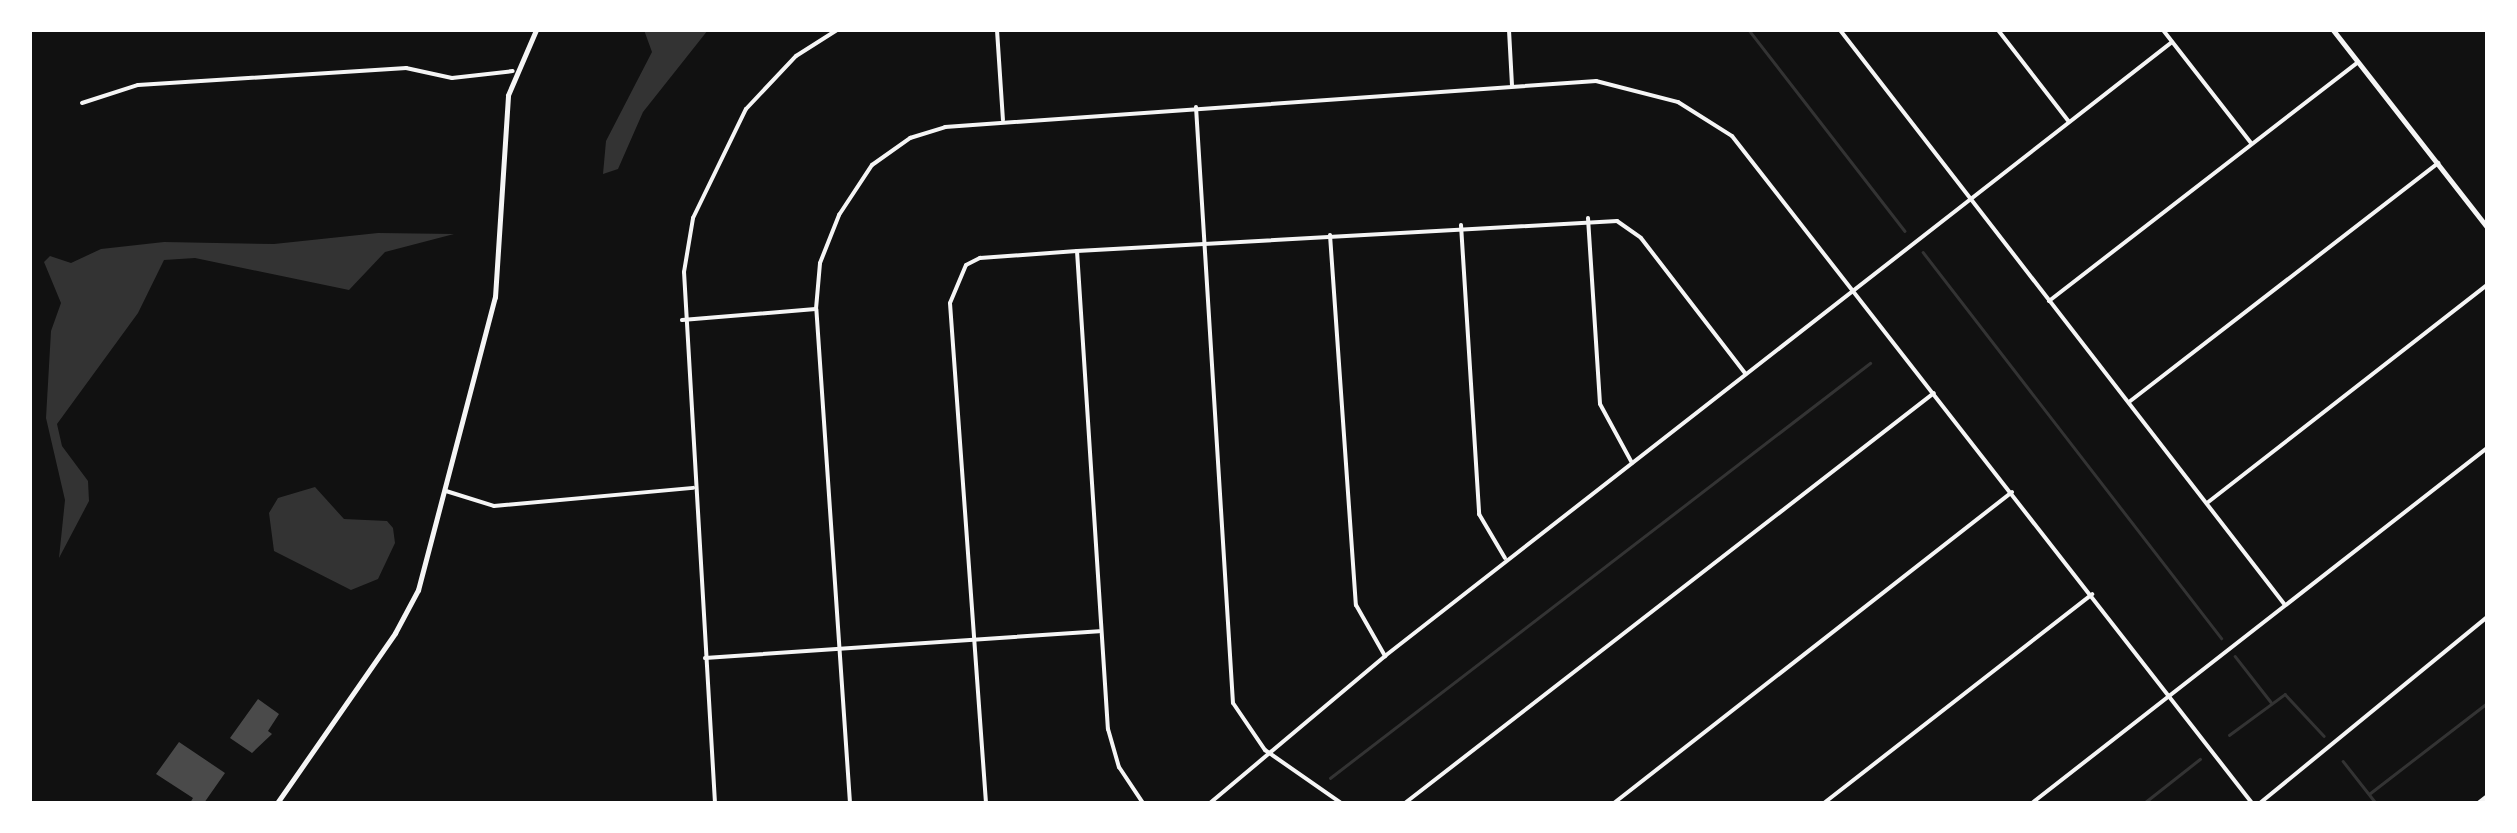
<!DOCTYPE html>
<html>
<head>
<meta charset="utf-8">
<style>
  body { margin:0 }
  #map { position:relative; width:2517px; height:833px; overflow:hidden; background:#111; font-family:"Titillium Web",sans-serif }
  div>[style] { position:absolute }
  .water>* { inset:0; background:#333 }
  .stream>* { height:2.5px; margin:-1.25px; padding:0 1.25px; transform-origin:1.25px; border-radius:1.25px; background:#333 }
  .building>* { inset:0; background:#4a4a4a }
  .minor>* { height:4px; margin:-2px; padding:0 2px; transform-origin:2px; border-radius:2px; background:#f5f5f5 }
  .tertiary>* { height:5px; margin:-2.5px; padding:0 2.5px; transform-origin:2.5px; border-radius:2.5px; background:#f5f5f5 }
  span { translate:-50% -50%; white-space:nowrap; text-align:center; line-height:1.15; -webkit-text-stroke:8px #fff; paint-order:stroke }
  .frame { position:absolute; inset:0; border:32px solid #fff; pointer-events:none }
</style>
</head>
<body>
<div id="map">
  <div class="water">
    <div style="clip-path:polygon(644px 30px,708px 30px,643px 112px,618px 169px,603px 174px,606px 141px,652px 52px)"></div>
    <div style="clip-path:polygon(378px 233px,454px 234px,385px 252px,349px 290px,195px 258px,164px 260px,138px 313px,57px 424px,62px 446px,88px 481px,89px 501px,59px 558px,65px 500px,46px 418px,51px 331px,61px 303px,44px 262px,50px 256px,71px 263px,101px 249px,164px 242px,274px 244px)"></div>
    <div style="clip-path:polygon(315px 487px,344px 519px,387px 521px,393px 528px,395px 543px,378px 579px,351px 590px,274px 551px,269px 513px,278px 498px)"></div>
  </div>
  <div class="stream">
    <div style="left:1749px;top:30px;width:254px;rotate:52.2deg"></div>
    <div style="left:1923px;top:252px;width:488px;rotate:52.3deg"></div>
    <div style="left:2235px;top:656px;width:58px;rotate:52deg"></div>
    <div style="left:2229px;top:735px;width:69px;rotate:-36.2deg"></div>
    <div style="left:2285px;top:694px;width:57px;rotate:47.1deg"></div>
    <div style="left:2343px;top:761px;width:53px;rotate:51.8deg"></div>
    <div style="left:1330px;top:778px;width:681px;rotate:-37.54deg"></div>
    <div style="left:2369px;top:794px;width:149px;rotate:-37.6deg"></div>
    <div style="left:2144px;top:803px;width:71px;rotate:-38.2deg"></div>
  </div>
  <div class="building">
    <div style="clip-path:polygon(258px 699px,279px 714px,268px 731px,272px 734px,252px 753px,230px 738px)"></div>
    <div style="clip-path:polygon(179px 742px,225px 773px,204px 803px,190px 803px,193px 798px,156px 774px)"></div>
  </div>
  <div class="minor">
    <div style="left:997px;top:30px;width:90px;rotate:86.2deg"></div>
    <div style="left:1509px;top:30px;width:55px;rotate:86.9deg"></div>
    <div style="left:1840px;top:30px;width:727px;rotate:52.26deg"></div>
    <div style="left:1998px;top:30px;width:116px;rotate:52.3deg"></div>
    <div style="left:2163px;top:30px;width:143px;rotate:52.1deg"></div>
    <div style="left:82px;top:103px;width:59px;rotate:-17.8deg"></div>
    <div style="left:138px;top:85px;width:269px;rotate:-3.6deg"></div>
    <div style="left:406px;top:68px;width:47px;rotate:12.3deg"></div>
    <div style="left:452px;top:78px;width:61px;rotate:-6.5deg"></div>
    <div style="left:1196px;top:107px;width:597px;rotate:86.45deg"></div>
    <div style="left:1233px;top:703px;width:57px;rotate:55.8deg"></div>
    <div style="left:1265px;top:750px;width:93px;rotate:34.9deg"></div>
    <div style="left:1588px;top:218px;width:186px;rotate:86.3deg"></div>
    <div style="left:1600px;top:404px;width:67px;rotate:61.5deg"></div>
    <div style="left:1461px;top:225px;width:290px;rotate:86.4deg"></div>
    <div style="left:1479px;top:514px;width:51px;rotate:59.4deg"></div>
    <div style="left:1330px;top:235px;width:371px;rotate:86deg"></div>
    <div style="left:1356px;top:605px;width:59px;rotate:60.4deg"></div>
    <div style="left:1077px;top:251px;width:479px;rotate:86.3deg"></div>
    <div style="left:1108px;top:729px;width:40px;rotate:74deg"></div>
    <div style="left:1119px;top:767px;width:43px;rotate:56.3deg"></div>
    <div style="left:2049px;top:301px;width:389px;rotate:-37.7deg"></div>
    <div style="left:682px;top:320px;width:134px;rotate:-4.7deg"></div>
    <div style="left:2129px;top:402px;width:391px;rotate:-37.7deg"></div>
    <div style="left:446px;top:491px;width:50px;rotate:17.4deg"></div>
    <div style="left:494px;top:506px;width:200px;rotate:-5.2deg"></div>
    <div style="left:2207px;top:503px;width:355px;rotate:-37.9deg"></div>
    <div style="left:705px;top:658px;width:395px;rotate:-3.9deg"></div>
    <div style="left:715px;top:803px;width:532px;rotate:-93.34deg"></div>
    <div style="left:684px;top:272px;width:55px;rotate:-80.5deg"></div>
    <div style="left:693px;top:218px;width:121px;rotate:-64.1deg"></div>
    <div style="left:746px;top:109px;width:73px;rotate:-46.7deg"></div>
    <div style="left:796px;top:56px;width:49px;rotate:-32.4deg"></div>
    <div style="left:850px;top:803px;width:495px;rotate:-93.9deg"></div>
    <div style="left:816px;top:309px;width:46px;rotate:-85deg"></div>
    <div style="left:820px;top:263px;width:52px;rotate:-68.4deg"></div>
    <div style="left:839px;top:215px;width:60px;rotate:-56.6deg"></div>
    <div style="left:872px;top:165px;width:47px;rotate:-35.4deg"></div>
    <div style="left:910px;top:138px;width:37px;rotate:-17deg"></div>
    <div style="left:945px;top:127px;width:653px;rotate:-4.04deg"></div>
    <div style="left:1596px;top:81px;width:85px;rotate:14.4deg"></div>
    <div style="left:1678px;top:102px;width:64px;rotate:32.2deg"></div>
    <div style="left:1732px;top:136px;width:846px;rotate:52.06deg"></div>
    <div style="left:986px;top:803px;width:501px;rotate:-94.12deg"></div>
    <div style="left:950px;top:303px;width:41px;rotate:-67.2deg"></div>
    <div style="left:966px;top:265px;width:16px;rotate:-27deg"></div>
    <div style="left:980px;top:258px;width:97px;rotate:-4.1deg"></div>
    <div style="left:1077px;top:251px;width:541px;rotate:-3.18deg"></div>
    <div style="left:1617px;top:221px;width:29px;rotate:35deg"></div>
    <div style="left:1641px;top:238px;width:170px;rotate:52.4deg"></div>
    <div style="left:1210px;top:803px;width:229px;rotate:-40deg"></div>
    <div style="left:1385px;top:656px;width:998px;rotate:-37.96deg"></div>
    <div style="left:1405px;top:803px;width:669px;rotate:-37.78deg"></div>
    <div style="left:1614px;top:803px;width:505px;rotate:-38deg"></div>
    <div style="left:1824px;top:803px;width:340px;rotate:-37.9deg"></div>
    <div style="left:2032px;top:803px;width:577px;rotate:-37.96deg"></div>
    <div style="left:2260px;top:803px;width:293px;rotate:-39.3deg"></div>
  </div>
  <div class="tertiary">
    <div style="left:2333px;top:30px;width:250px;rotate:52deg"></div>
    <div style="left:277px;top:803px;width:207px;rotate:-55.2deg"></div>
    <div style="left:395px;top:633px;width:49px;rotate:-61.9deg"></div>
    <div style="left:418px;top:590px;width:303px;rotate:-75.3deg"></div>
    <div style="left:495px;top:297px;width:202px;rotate:-86.3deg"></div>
    <div style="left:508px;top:95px;width:71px;rotate:-66.7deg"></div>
    <div style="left:2478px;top:803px;width:11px;rotate:-38deg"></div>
  </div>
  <div class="frame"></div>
</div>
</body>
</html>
